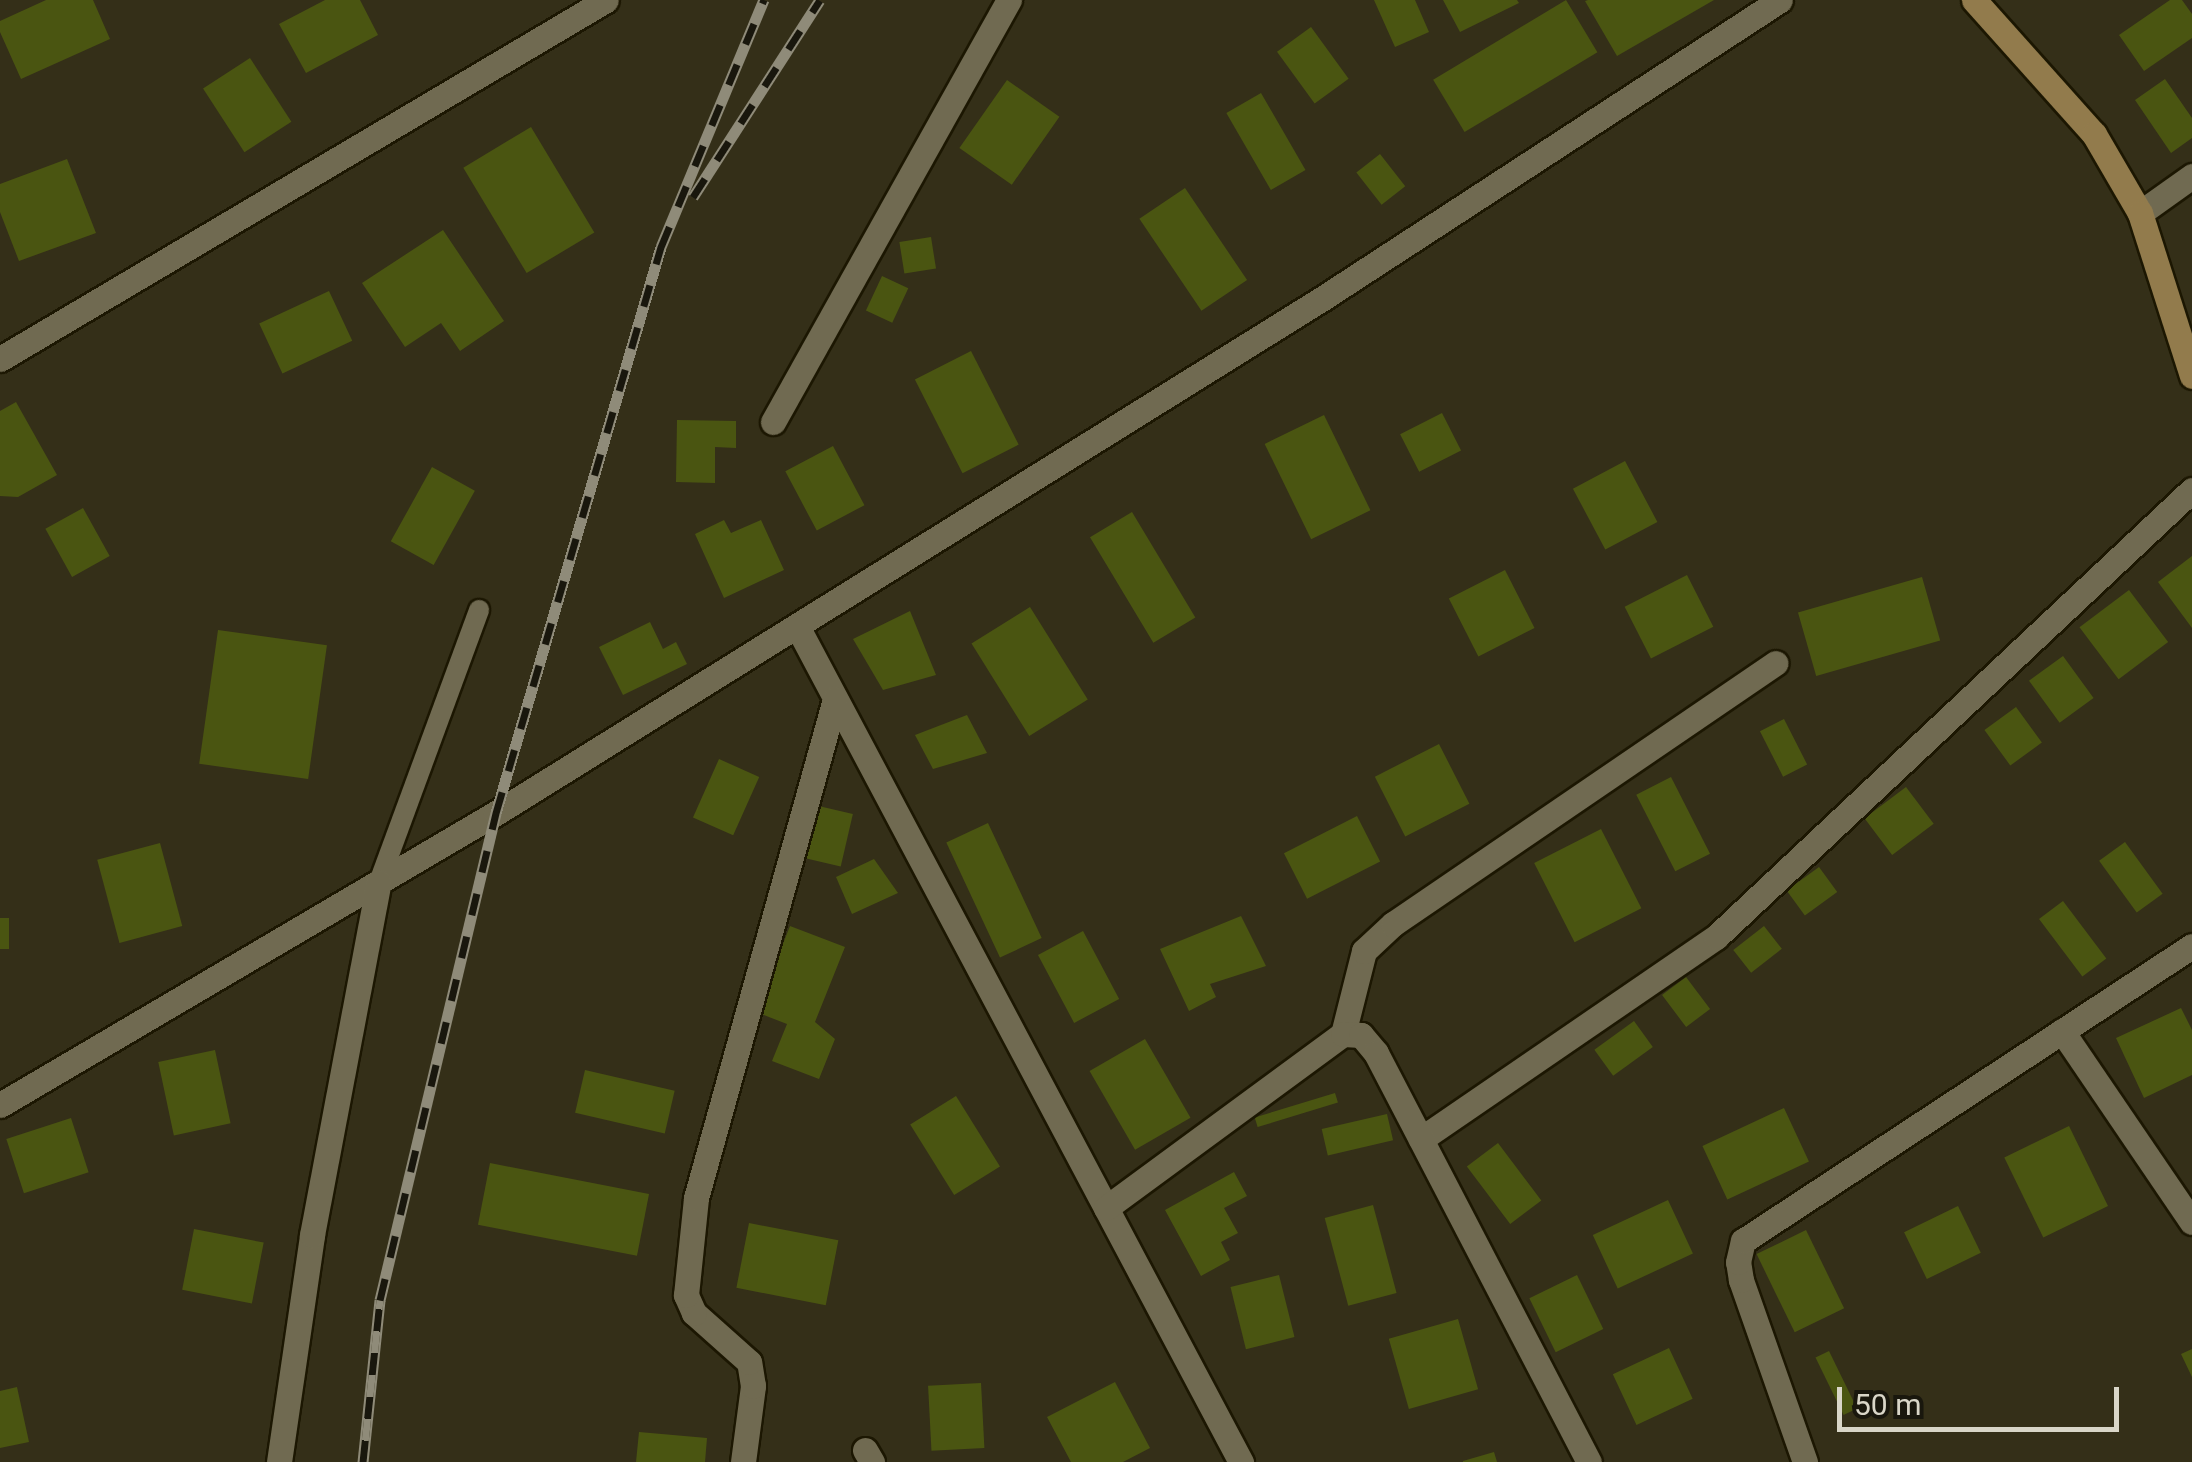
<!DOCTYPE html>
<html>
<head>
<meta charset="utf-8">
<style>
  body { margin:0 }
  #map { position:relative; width:2192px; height:1462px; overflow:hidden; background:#342f18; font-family:Roboto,sans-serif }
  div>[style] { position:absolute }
  .building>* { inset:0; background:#4a5511; transform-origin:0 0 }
  .roads { filter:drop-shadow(2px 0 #1c1702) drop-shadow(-2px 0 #1c1702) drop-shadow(0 2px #1c1702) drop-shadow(0 -2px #1c1702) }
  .lane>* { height:20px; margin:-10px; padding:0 10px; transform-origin:10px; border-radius:10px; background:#706a51 }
  .street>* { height:25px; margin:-12.5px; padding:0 12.5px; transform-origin:12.5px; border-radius:12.5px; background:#706a51 }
  .secondary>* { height:25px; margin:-12.5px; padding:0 12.5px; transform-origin:12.5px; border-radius:12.5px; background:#927b4c }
  .rail>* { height:11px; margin-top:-5.5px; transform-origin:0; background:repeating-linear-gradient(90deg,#19170d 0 22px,#8f8b79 0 44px); box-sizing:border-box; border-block:2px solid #8f8b79 }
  span { translate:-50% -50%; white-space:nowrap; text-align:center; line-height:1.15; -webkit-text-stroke:8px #19170d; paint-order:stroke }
  .scale { position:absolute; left:1837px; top:1387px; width:282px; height:45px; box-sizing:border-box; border:5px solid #d9d6c8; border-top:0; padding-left:12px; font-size:30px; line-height:35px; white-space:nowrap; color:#d9d6c8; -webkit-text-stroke:8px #19170d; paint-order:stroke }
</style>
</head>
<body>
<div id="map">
  <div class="building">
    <div style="clip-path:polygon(46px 0,93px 0,110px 39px,21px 79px,0 32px,0 21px)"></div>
    <div style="clip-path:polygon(325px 0,360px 0,378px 35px,306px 73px,279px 24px)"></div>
    <div style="clip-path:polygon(1374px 0,1415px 0,1429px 32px,1395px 47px)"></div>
    <div style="clip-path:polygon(1443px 0,1517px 0,1519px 3px,1460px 32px)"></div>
    <div style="left:1566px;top:0;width:61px;height:155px;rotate:59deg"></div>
    <div style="clip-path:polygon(1714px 0,1617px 56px,1585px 1px,1588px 0)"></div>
    <div style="clip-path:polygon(2170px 0,2182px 0,2192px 14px,2192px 38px,2144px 71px,2119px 35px)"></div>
    <div style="left:1311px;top:27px;width:64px;height:42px;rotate:54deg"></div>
    <div style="left:250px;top:58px;width:76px;height:56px;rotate:57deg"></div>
    <div style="clip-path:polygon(2165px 79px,2192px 118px,2192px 138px,2171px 153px,2135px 100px)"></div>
    <div style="left:1007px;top:80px;width:64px;height:83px;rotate:35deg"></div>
    <div style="left:1261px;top:93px;width:89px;height:40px;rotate:60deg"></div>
    <div style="left:531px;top:127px;width:123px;height:79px;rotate:59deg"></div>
    <div style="left:1380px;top:154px;width:41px;height:30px;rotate:52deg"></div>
    <div style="clip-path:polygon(67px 159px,96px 233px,19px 261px,0 212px,0 184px)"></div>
    <div style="left:1185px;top:188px;width:111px;height:55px;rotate:56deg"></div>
    <div style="clip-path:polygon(443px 230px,504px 321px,460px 351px,441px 323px,405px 347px,362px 283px)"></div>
    <div style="left:931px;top:237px;width:32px;height:32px;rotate:81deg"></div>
    <div style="left:882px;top:276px;width:29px;height:38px;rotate:25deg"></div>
    <div style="left:329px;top:291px;width:55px;height:77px;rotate:65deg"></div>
    <div style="left:971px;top:351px;width:105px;height:63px;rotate:63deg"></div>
    <div style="clip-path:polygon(16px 402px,57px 475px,18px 497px,0 496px,0 411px)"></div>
    <div style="left:1442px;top:413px;width:42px;height:47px;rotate:63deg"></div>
    <div style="left:1324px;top:415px;width:106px;height:66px;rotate:64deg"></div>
    <div style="clip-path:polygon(677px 420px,736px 421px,736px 448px,715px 447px,715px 483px,676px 482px)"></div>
    <div style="left:833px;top:446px;width:67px;height:54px;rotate:62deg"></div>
    <div style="left:1625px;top:461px;width:69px;height:59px;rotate:62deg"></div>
    <div style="left:432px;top:467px;width:49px;height:85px;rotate:29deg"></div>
    <div style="left:83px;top:508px;width:55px;height:43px;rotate:61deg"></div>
    <div style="left:1132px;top:512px;width:123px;height:49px;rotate:59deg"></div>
    <div style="clip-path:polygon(724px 520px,731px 533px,761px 520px,784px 570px,724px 598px,695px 534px)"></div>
    <div style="clip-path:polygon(2192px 556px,2192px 628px,2158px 582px)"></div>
    <div style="left:1505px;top:570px;width:65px;height:63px;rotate:63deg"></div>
    <div style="left:1687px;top:575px;width:58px;height:70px;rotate:63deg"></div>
    <div style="left:1922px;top:577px;width:66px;height:129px;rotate:74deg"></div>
    <div style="left:2129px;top:590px;width:65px;height:62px;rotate:53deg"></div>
    <div style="left:1030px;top:607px;width:109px;height:69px;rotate:58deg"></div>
    <div style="clip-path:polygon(910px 611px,936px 675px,883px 690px,853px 639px)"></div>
    <div style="clip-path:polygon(650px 622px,663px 649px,676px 642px,687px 664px,623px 695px,599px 647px)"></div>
    <div style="left:218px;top:630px;width:110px;height:135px;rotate:8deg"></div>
    <div style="left:2063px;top:656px;width:52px;height:42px;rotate:54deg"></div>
    <div style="left:2016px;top:707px;width:44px;height:39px;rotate:54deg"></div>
    <div style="clip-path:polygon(967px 715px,987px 753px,933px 769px,915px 735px)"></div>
    <div style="left:1784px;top:719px;width:51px;height:27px;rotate:63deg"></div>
    <div style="left:1439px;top:744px;width:67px;height:72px;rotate:63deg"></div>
    <div style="left:719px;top:759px;width:44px;height:64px;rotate:24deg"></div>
    <div style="left:1671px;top:777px;width:86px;height:39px;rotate:63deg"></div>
    <div style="left:1906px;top:787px;width:46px;height:52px;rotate:53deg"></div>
    <div style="left:810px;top:804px;width:44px;height:54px;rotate:13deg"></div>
    <div style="left:1357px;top:816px;width:51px;height:82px;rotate:63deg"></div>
    <div style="left:988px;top:823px;width:127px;height:46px;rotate:65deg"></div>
    <div style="left:1601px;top:829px;width:89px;height:75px;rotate:63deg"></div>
    <div style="left:2125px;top:842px;width:64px;height:32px;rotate:54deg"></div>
    <div style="left:160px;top:843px;width:86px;height:65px;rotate:75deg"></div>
    <div style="clip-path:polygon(874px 859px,898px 893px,852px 914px,836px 877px)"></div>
    <div style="left:1819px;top:867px;width:31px;height:40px;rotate:54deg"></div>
    <div style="left:2063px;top:901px;width:72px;height:30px;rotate:53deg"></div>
    <div style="clip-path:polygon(1241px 916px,1266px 966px,1210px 984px,1216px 997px,1189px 1011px,1160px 949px)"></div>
    <div style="left:0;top:918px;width:9px;height:31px"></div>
    <div style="clip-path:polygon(790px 926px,845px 947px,815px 1022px,835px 1039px,819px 1079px,772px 1061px,787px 1024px,756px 1012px)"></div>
    <div style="left:1764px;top:926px;width:29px;height:39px;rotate:52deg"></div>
    <div style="left:1083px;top:931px;width:77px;height:51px;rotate:62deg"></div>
    <div style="left:1686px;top:977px;width:40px;height:30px;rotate:53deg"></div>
    <div style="clip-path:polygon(2181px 1008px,2192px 1030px,2192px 1075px,2144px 1098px,2116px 1038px)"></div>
    <div style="left:1634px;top:1021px;width:32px;height:49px;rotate:54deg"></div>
    <div style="left:1145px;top:1039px;width:91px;height:64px;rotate:60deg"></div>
    <div style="left:215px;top:1050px;width:75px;height:58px;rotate:78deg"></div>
    <div style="left:585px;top:1070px;width:92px;height:44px;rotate:13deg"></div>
    <div style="left:1335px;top:1093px;width:10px;height:84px;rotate:73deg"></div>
    <div style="left:956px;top:1096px;width:83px;height:54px;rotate:58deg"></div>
    <div style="left:1784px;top:1108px;width:59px;height:90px;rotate:65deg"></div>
    <div style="left:1387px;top:1114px;width:27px;height:67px;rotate:77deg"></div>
    <div style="left:71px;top:1118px;width:57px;height:68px;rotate:72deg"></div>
    <div style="left:2069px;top:1126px;width:89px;height:72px;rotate:64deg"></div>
    <div style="left:1498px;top:1143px;width:72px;height:39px;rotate:53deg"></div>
    <div style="left:490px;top:1163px;width:162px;height:63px;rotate:11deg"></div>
    <div style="clip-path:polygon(1234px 1172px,1247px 1196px,1224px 1208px,1238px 1233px,1221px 1242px,1230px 1260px,1201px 1276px,1165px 1210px)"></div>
    <div style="left:1668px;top:1200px;width:59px;height:83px;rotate:65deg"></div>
    <div style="left:1373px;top:1205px;width:91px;height:50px;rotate:75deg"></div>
    <div style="left:1958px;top:1206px;width:52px;height:60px;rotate:64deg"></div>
    <div style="left:749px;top:1223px;width:91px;height:66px;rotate:11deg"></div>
    <div style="left:194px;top:1229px;width:71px;height:62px;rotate:11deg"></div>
    <div style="left:1806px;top:1230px;width:87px;height:55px;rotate:64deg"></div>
    <div style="left:1279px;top:1275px;width:64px;height:50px;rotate:76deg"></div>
    <div style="left:1577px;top:1275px;width:60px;height:53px;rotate:64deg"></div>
    <div style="left:1458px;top:1319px;width:73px;height:72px;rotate:74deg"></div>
    <div style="left:1669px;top:1348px;width:56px;height:62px;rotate:65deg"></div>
    <div style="clip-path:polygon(2192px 1349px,2192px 1377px,2181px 1354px)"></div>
    <div style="left:1829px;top:1351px;width:64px;height:15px;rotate:64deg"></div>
    <div style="clip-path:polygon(1115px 1382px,1150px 1448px,1123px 1462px,1071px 1462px,1047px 1417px)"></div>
    <div style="left:981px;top:1383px;width:65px;height:53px;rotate:87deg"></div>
    <div style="clip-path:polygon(17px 1387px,29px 1442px,0 1448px,0 1391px)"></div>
    <div style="clip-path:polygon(639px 1432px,707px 1438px,705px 1462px,636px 1462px)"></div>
    <div style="clip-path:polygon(1494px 1452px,1497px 1462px,1463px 1462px,1463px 1461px)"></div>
  </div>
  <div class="roads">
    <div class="lane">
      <div style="left:379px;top:882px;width:290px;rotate:-69.8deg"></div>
    </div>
    <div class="street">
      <div style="left:2140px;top:213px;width:64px;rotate:-35.4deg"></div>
      <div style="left:0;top:359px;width:704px;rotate:-30.64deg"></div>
      <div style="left:773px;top:422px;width:484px;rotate:-60.8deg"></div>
      <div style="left:797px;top:626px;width:947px;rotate:62.03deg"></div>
      <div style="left:2062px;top:1031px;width:231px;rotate:55.8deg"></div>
      <div style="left:1343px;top:1034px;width:86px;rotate:-75.8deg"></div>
      <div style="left:1364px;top:951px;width:40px;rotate:-43deg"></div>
      <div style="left:1393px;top:924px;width:463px;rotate:-34.3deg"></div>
      <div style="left:0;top:1105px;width:576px;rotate:-30.49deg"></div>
      <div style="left:496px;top:813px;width:971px;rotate:-31.91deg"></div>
      <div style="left:1320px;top:300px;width:549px;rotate:-33.11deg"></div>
      <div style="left:1421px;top:1139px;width:358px;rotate:-34.4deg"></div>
      <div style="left:1716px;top:937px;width:653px;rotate:-43.2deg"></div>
      <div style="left:1106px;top:1208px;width:294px;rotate:-36.3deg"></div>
      <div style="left:1343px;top:1034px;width:18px;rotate:3deg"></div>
      <div style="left:1361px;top:1035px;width:23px;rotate:50deg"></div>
      <div style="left:1376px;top:1053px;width:461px;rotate:62.5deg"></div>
      <div style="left:865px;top:1450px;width:14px;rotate:60deg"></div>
      <div style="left:279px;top:1462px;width:229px;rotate:-81.7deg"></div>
      <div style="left:312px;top:1235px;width:359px;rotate:-79.3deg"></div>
      <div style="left:743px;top:1462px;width:77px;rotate:-82.5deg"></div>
      <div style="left:753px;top:1386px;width:24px;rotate:-99deg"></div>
      <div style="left:749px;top:1362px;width:74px;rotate:-138.3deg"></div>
      <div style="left:694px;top:1313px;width:20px;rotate:-114deg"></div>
      <div style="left:686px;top:1295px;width:98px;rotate:-84.1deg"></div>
      <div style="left:696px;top:1198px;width:518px;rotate:-74.43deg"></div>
      <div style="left:1805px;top:1462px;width:193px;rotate:-109.4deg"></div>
      <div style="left:1741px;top:1280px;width:18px;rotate:-99deg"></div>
      <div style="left:1738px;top:1262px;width:22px;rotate:-77deg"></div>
      <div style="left:1743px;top:1241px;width:537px;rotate:-33.31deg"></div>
    </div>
    <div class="secondary">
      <div style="left:1974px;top:0;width:180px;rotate:48.2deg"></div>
      <div style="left:2094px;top:134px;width:91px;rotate:59.8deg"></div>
      <div style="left:2140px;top:213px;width:171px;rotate:72.3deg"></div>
    </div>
  </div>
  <div class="rail">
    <div style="left:693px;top:197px;width:234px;rotate:-57.2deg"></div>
    <div style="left:363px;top:1462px;width:163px;rotate:-84deg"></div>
    <div style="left:380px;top:1300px;width:501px;rotate:-76.6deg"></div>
    <div style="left:496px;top:813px;width:590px;rotate:-73.75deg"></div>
    <div style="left:661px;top:247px;width:268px;rotate:-67.4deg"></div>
  </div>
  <div class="scale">50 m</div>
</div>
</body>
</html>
